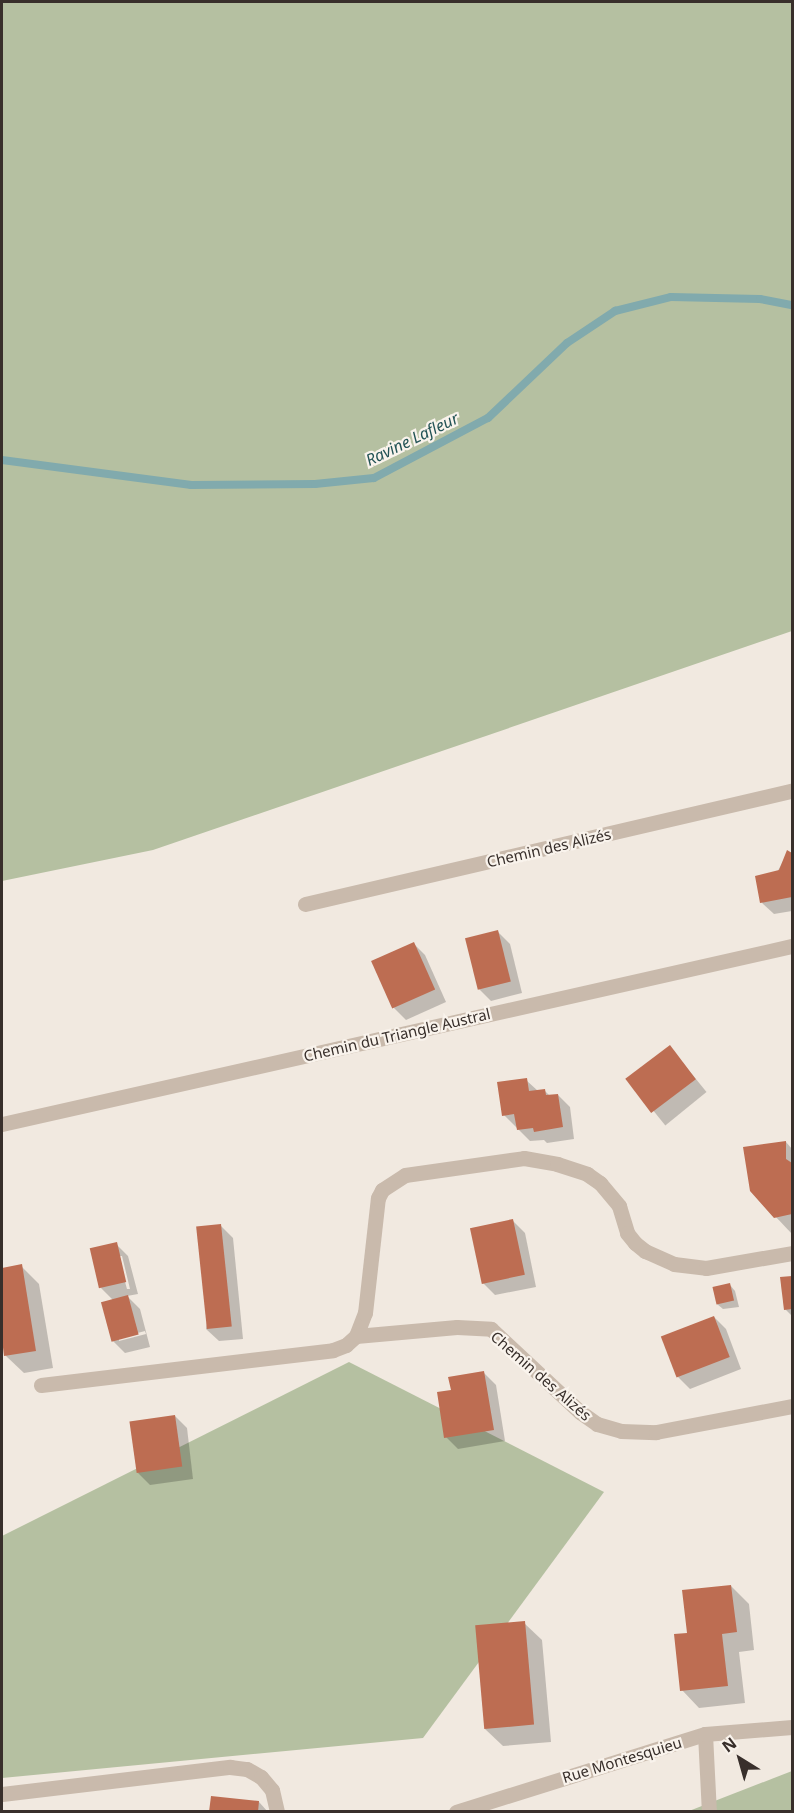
<!DOCTYPE html>
<html>
<head>
<meta charset="utf-8">
<style>
  body { margin:0 }
  #map { position:relative; width:794px; height:1813px; overflow:hidden; background:#f1e9e0; font-family:"Noto Sans",sans-serif }
  div>[style] { position:absolute }
  .green>* { inset:0; background:#b5c0a1 }
  .shadow>* { inset:0; background:#0003; transform-origin:0 0 }
  .stream>* { height:8px; margin:-4px; padding:0 4px; transform-origin:4px; border-radius:4px; background:#81aaad }
  .building>* { inset:0; background:#bd6d52; transform-origin:0 0 }
  .minor>* { height:15px; margin:-7.5px; padding:0 7.5px; transform-origin:7.5px; border-radius:7.5px; background:#c9baac }
  span { translate:-50% -50%; white-space:nowrap; text-align:center; line-height:1.15; -webkit-text-stroke:4.5px #f9f3ec; paint-order:stroke }
  .street-label { font-size:15px; color:#382f2b }
  .water-label { font-size:16px; color:#235356; font-style:italic }
  .frame { position:absolute; inset:0; border:3px solid #382f2b; pointer-events:none }
  .north { position:absolute; left:710px; top:1729px; width:60px; height:60px; -webkit-text-stroke:4px #f9f3ec; paint-order:stroke; rotate:323deg; font-size:16px; font-weight:700; line-height:24px; text-align:center; color:#382f2b }
  .north::after { content:''; display:block; margin:auto; width:21px; height:27px; background:#382f2b; clip-path:polygon(50% 0,100% 100%,50% 72%,0 100%) }
</style>
</head>
<body>
<div id="map">
  <div class="green">
    <div style="clip-path:polygon(2px 2px,792px 2px,792px 631px,153px 850px,2px 881px)"></div>
    <div style="clip-path:polygon(349px 1362px,604px 1492px,423px 1738px,2px 1778px,2px 1536px)"></div>
    <div style="clip-path:polygon(792px 1771px,792px 1811px,689px 1811px)"></div>
  </div>
  <div class="shadow">
    <div style="clip-path:polygon(788px 852px,792px 854px,792px 911px,774px 914px,761px 902px)"></div>
    <div style="clip-path:polygon(498px 932px,510px 944px,522px 993px,491px 1001px,479px 989px)"></div>
    <div style="clip-path:polygon(413px 943px,425px 955px,446px 1002px,406px 1020px,394px 1008px)"></div>
    <div style="left:670px;top:1047px;width:58px;height:53px;rotate:51deg"></div>
    <div style="clip-path:polygon(526px 1080px,538px 1091px,544px 1090px,550px 1096px,558px 1095px,570px 1107px,574px 1139px,547px 1143px,544px 1140px,530px 1141px,504px 1115px)"></div>
    <div style="clip-path:polygon(786px 1142px,792px 1149px,792px 1234px,775px 1216px)"></div>
    <div style="clip-path:polygon(513px 1221px,525px 1233px,536px 1287px,495px 1295px,483px 1283px)"></div>
    <div style="clip-path:polygon(221px 1226px,233px 1238px,243px 1339px,219px 1341px,206px 1329px)"></div>
    <div style="clip-path:polygon(evenodd,116px 1244px,128px 1256px,138px 1294px,127px 1296px,140px 1309px,150px 1347px,125px 1353px,113px 1341px,114px 1301px,101px 1288px,116px 1244px,118px 1256px,122px 1256px,130px 1289px,127px 1289px,118px 1256px,116px 1244px,145px 1331px,146px 1334px,119px 1341px,119px 1338px,145px 1331px)"></div>
    <div style="clip-path:polygon(21px 1266px,39px 1284px,53px 1368px,24px 1373px,6px 1356px,2px 1329px,2px 1269px)"></div>
    <div style="clip-path:polygon(792px 1277px,792px 1316px,785px 1309px,782px 1278px)"></div>
    <div style="clip-path:polygon(730px 1285px,735px 1291px,739px 1307px,723px 1309px,717px 1304px)"></div>
    <div style="clip-path:polygon(714px 1317px,726px 1329px,741px 1369px,690px 1389px,678px 1377px)"></div>
    <div style="clip-path:polygon(484px 1373px,496px 1385px,505px 1441px,458px 1449px,446px 1437px,453px 1391px)"></div>
    <div style="clip-path:polygon(175px 1416px,187px 1428px,193px 1479px,150px 1485px,138px 1473px)"></div>
    <div style="clip-path:polygon(731px 1586px,749px 1604px,754px 1650px,739px 1652px,745px 1703px,699px 1708px,682px 1690px,688px 1634px)"></div>
    <div style="clip-path:polygon(524px 1623px,542px 1640px,551px 1742px,503px 1746px,485px 1729px)"></div>
    <div style="clip-path:polygon(259px 1802px,268px 1812px,210px 1812px)"></div>
  </div>
  <div class="stream">
    <div style="left:2px;top:460px;width:191px;rotate:7.5deg"></div>
    <div style="left:191px;top:485px;width:124px;rotate:-0.5deg"></div>
    <div style="left:315px;top:484px;width:59px;rotate:-5.8deg"></div>
    <div style="left:374px;top:478px;width:129px;rotate:-27.8deg"></div>
    <div style="left:488px;top:418px;width:109px;rotate:-43.5deg"></div>
    <div style="left:567px;top:343px;width:58px;rotate:-33.7deg"></div>
    <div style="left:615px;top:311px;width:58px;rotate:-14deg"></div>
    <div style="left:671px;top:297px;width:89px;rotate:1.3deg"></div>
    <div style="left:760px;top:299px;width:33px;rotate:11deg"></div>
  </div>
  <div class="building">
    <div style="clip-path:polygon(787px 850px,792px 853px,792px 897px,760px 903px,755px 876px,779px 870px)"></div>
    <div style="left:498px;top:930px;width:53px;height:34px;rotate:76deg"></div>
    <div style="left:414px;top:942px;width:52px;height:47px;rotate:66deg"></div>
    <div style="left:670px;top:1045px;width:43px;height:56px;rotate:53deg"></div>
    <div style="clip-path:polygon(527px 1078px,529px 1091px,545px 1089px,546px 1095px,558px 1094px,563px 1127px,534px 1132px,533px 1128px,517px 1130px,514px 1114px,502px 1116px,497px 1082px)"></div>
    <div style="clip-path:polygon(786px 1141px,786px 1159px,792px 1163px,792px 1214px,774px 1218px,750px 1191px,743px 1147px)"></div>
    <div style="left:513px;top:1219px;width:57px;height:44px;rotate:78deg"></div>
    <div style="left:221px;top:1224px;width:103px;height:25px;rotate:84deg"></div>
    <div style="left:117px;top:1242px;width:41px;height:28px;rotate:77deg"></div>
    <div style="clip-path:polygon(22px 1264px,36px 1351px,4px 1356px,2px 1339px,2px 1268px)"></div>
    <div style="clip-path:polygon(792px 1276px,792px 1309px,784px 1310px,780px 1277px)"></div>
    <div style="left:730px;top:1283px;width:18px;height:18px;rotate:77deg"></div>
    <div style="left:128px;top:1295px;width:41px;height:28px;rotate:75deg"></div>
    <div style="left:714px;top:1316px;width:44px;height:57px;rotate:69deg"></div>
    <div style="clip-path:polygon(484px 1371px,494px 1430px,444px 1438px,437px 1392px,451px 1390px,448px 1377px)"></div>
    <div style="left:175px;top:1415px;width:52px;height:46px;rotate:82deg"></div>
    <div style="clip-path:polygon(731px 1585px,737px 1632px,722px 1634px,728px 1686px,680px 1691px,674px 1634px,687px 1633px,682px 1590px)"></div>
    <div style="left:525px;top:1621px;width:104px;height:50px;rotate:85deg"></div>
    <div style="clip-path:polygon(211px 1796px,259px 1801px,258px 1812px,209px 1812px)"></div>
  </div>
  <div class="minor">
    <div style="left:305px;top:904px;width:500px;rotate:-13.1deg"></div>
    <div style="left:2px;top:1124px;width:810px;rotate:-12.7deg"></div>
    <div style="left:356px;top:1336px;width:25px;rotate:-69deg"></div>
    <div style="left:365px;top:1313px;width:116px;rotate:-83.6deg"></div>
    <div style="left:378px;top:1198px;width:9px;rotate:-63deg"></div>
    <div style="left:382px;top:1190px;width:27px;rotate:-33deg"></div>
    <div style="left:405px;top:1175px;width:120px;rotate:-8.1deg"></div>
    <div style="left:524px;top:1158px;width:34px;rotate:10deg"></div>
    <div style="left:557px;top:1164px;width:32px;rotate:18deg"></div>
    <div style="left:587px;top:1174px;width:16px;rotate:35deg"></div>
    <div style="left:600px;top:1183px;width:30px;rotate:50deg"></div>
    <div style="left:619px;top:1206px;width:28px;rotate:73deg"></div>
    <div style="left:627px;top:1233px;width:13px;rotate:51deg"></div>
    <div style="left:635px;top:1243px;width:13px;rotate:39deg"></div>
    <div style="left:645px;top:1251px;width:32px;rotate:24deg"></div>
    <div style="left:674px;top:1264px;width:32px;rotate:7deg"></div>
    <div style="left:706px;top:1268px;width:87px;rotate:-9.9deg"></div>
    <div style="left:41px;top:1385px;width:294px;rotate:-6.8deg"></div>
    <div style="left:333px;top:1350px;width:14px;rotate:-21deg"></div>
    <div style="left:346px;top:1345px;width:13px;rotate:-42deg"></div>
    <div style="left:356px;top:1336px;width:101px;rotate:-5.1deg"></div>
    <div style="left:457px;top:1327px;width:34px;rotate:3deg"></div>
    <div style="left:491px;top:1329px;width:122px;rotate:43deg"></div>
    <div style="left:580px;top:1412px;width:21px;rotate:35deg"></div>
    <div style="left:597px;top:1424px;width:25px;rotate:16deg"></div>
    <div style="left:621px;top:1431px;width:35px;rotate:2deg"></div>
    <div style="left:656px;top:1432px;width:138px;rotate:-10.8deg"></div>
    <div style="left:705px;top:1734px;width:78px;rotate:87.1deg"></div>
    <div style="left:2px;top:1794px;width:230px;rotate:-6.8deg"></div>
    <div style="left:230px;top:1767px;width:17px;rotate:7deg"></div>
    <div style="left:247px;top:1769px;width:16px;rotate:30deg"></div>
    <div style="left:261px;top:1777px;width:17px;rotate:50deg"></div>
    <div style="left:272px;top:1790px;width:23px;rotate:77deg"></div>
    <div style="left:456px;top:1812px;width:261px;rotate:-17.4deg"></div>
    <div style="left:705px;top:1734px;width:87px;rotate:-4.6deg"></div>
  </div>
  <div class="street-label">
    <span style="left:549px;top:848px;rotate:-13deg">Chemin des Alizés</span>
    <span style="left:397px;top:1035px;rotate:-13deg">Chemin du Triangle Austral</span>
    <span style="left:541px;top:1376px;rotate:41deg">Chemin des Alizés</span>
    <span style="left:622px;top:1760px;rotate:-17deg">Rue Montesquieu</span>
  </div>
  <div class="water-label">
    <span style="left:412px;top:439px;rotate:-26deg">Ravine Lafleur</span>
  </div>
  <div class="frame"></div>
  <div class="north">N</div>
</div>
</body>
</html>
